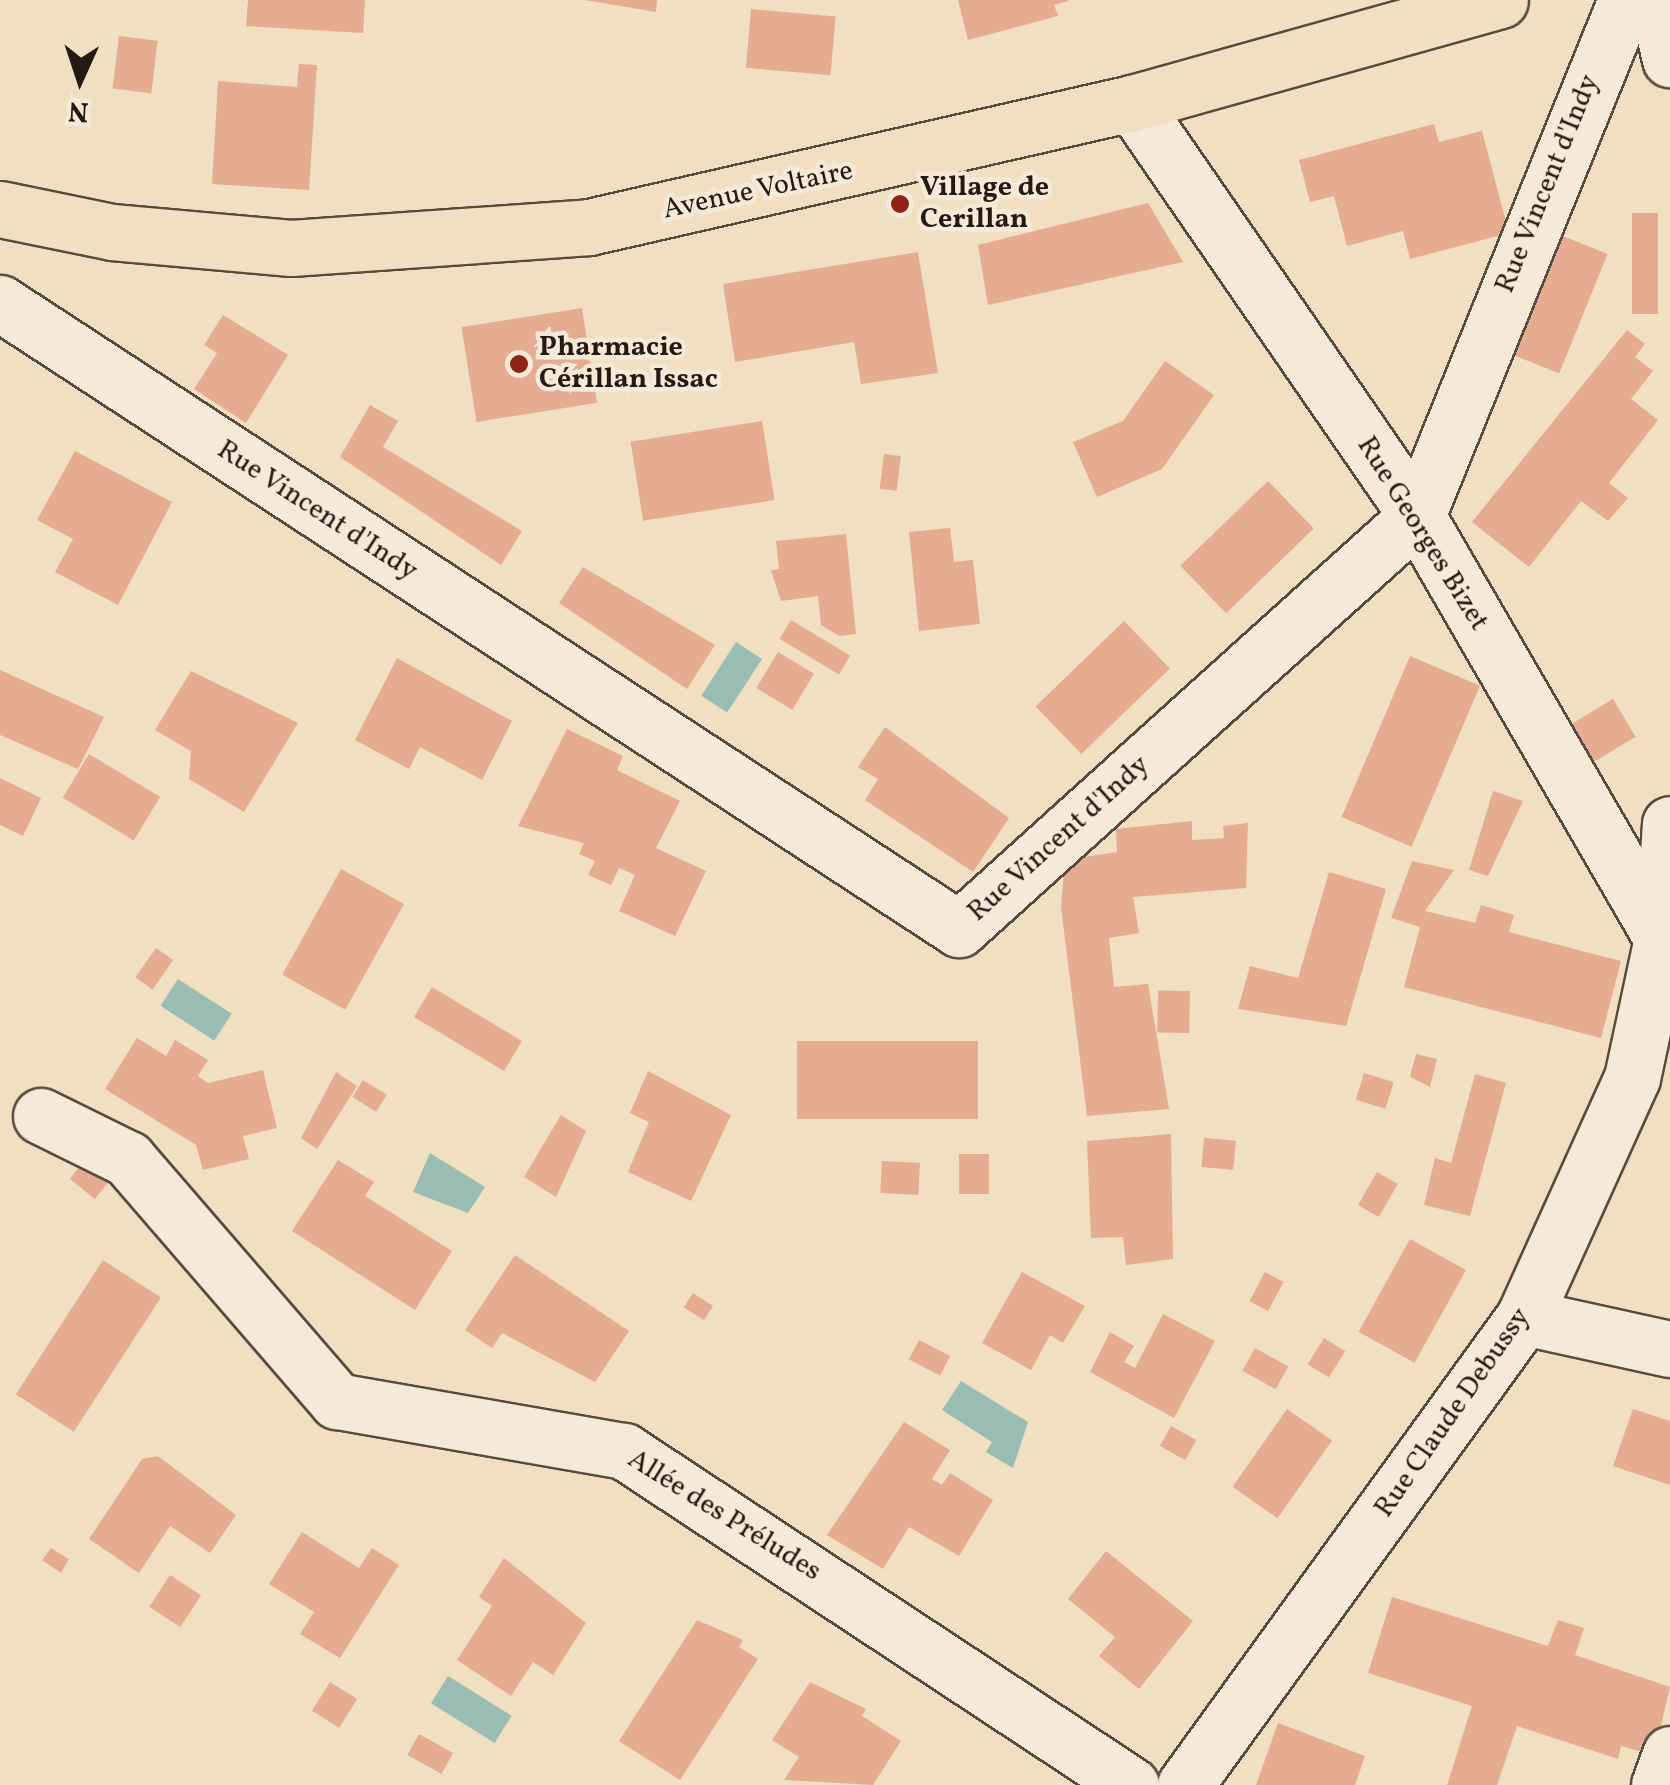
<!DOCTYPE html>
<html>
<head>
<meta charset="utf-8">
<style>
  body { margin:0 }
  #map { position:relative; width:1670px; height:1785px; overflow:hidden; background:#f0dfc1; font-family:Vollkorn,serif }
  div>[style] { position:absolute }
  .water>* { inset:0; background:#9abdb3; transform-origin:0 0 }
  .building>* { inset:0; background:#e5ac91; transform-origin:0 0 }
  .roads { filter:drop-shadow(2px 0 #584a3f) drop-shadow(-2px 0 #584a3f) drop-shadow(0 2px #584a3f) drop-shadow(0 -2px #584a3f) }
  .minor>* { height:55px; margin:-27.5px; padding:0 27.5px; transform-origin:27.5px; border-radius:27.5px; background:#f5ead7 }
  .major>* { height:55px; margin:-27.5px; padding:0 27.5px; transform-origin:27.5px; border-radius:27.5px; background:#f0dfc1 }
  .dots>* { width:28px; height:28px; translate:-50% -50%; box-sizing:border-box; border:5px solid #f5ead7; border-radius:50% }
  span { translate:-50% -50%; white-space:nowrap; text-align:center; line-height:1.15; -webkit-text-stroke:9px #f5ead7; paint-order:stroke }
  .street-label { font-size:28px; color:#251914 }
  .poi-label { font-size:28px; color:#251914; font-weight:700 }
  .left { translate:0 -50%; text-align:left }
  .north { position:absolute; left:30px; top:30px; width:100px; height:100px; -webkit-text-stroke:8px #f5ead7; paint-order:stroke; rotate:183deg; font-size:28px; font-weight:700; line-height:40px; text-align:center; color:#251914 }
  .north::after { content:''; display:block; margin:auto; width:35px; height:45px; background:#251914; clip-path:polygon(50% 0,100% 100%,50% 72%,0 100%) }
</style>
</head>
<body>
<div id="map">
  <div class="water">
    <div style="left:736px;top:642px;width:31px;height:64px;rotate:33deg"></div>
    <div style="left:178px;top:979px;width:64px;height:32px;rotate:33deg"></div>
    <div style="clip-path:polygon(430px 1153px,485px 1187px,468px 1213px,413px 1192px)"></div>
    <div style="clip-path:polygon(961px 1381px,1028px 1422px,1013px 1468px,986px 1452px,992px 1442px,942px 1410px)"></div>
    <div style="left:448px;top:1676px;width:75px;height:32px;rotate:32deg"></div>
  </div>
  <div class="building">
    <div style="clip-path:polygon(248px 0,365px 0,363px 33px,246px 26px)"></div>
    <div style="clip-path:polygon(585px 0,657px 0,656px 12px)"></div>
    <div style="clip-path:polygon(958px 0,1068px 0,1068px 1px,1054px 5px,1058px 16px,968px 40px)"></div>
    <div style="left:751px;top:9px;width:85px;height:59px;rotate:5deg"></div>
    <div style="left:119px;top:36px;width:39px;height:53px;rotate:7deg"></div>
    <div style="clip-path:polygon(299px 64px,317px 65px,309px 190px,212px 184px,218px 81px,297px 87px)"></div>
    <div style="clip-path:polygon(1434px 124px,1439px 142px,1482px 131px,1509px 233px,1410px 259px,1403px 231px,1347px 246px,1334px 196px,1310px 202px,1299px 160px)"></div>
    <div style="clip-path:polygon(1148px 203px,1183px 262px,988px 305px,978px 245px)"></div>
    <div style="left:1632px;top:213px;width:26px;height:101px"></div>
    <div style="left:1563px;top:236px;width:48px;height:129px;rotate:22deg"></div>
    <div style="clip-path:polygon(918px 252px,938px 373px,861px 384px,854px 342px,735px 362px,723px 284px)"></div>
    <div style="left:582px;top:308px;width:96px;height:122px;rotate:81deg"></div>
    <div style="clip-path:polygon(223px 315px,288px 355px,246px 423px,194px 389px,217px 353px,204px 345px)"></div>
    <div style="clip-path:polygon(1627px 330px,1645px 344px,1635px 357px,1653px 371px,1631px 399px,1658px 420px,1609px 483px,1628px 498px,1608px 521px,1581px 501px,1529px 567px,1472px 522px)"></div>
    <div style="clip-path:polygon(1165px 361px,1214px 395px,1162px 469px,1097px 497px,1073px 442px,1123px 421px)"></div>
    <div style="clip-path:polygon(370px 405px,398px 421px,383px 447px,522px 531px,501px 565px,340px 457px)"></div>
    <div style="left:762px;top:421px;width:80px;height:133px;rotate:81deg"></div>
    <div style="clip-path:polygon(75px 451px,172px 502px,118px 605px,55px 572px,73px 539px,37px 520px)"></div>
    <div style="left:884px;top:454px;width:17px;height:35px;rotate:7deg"></div>
    <div style="left:1268px;top:481px;width:66px;height:122px;rotate:46deg"></div>
    <div style="clip-path:polygon(950px 528px,954px 562px,973px 560px,980px 624px,919px 631px,909px 532px)"></div>
    <div style="clip-path:polygon(846px 534px,856px 634px,839px 636px,821px 625px,818px 596px,781px 601px,771px 570px,779px 569px,776px 541px)"></div>
    <div style="clip-path:polygon(583px 567px,715px 645px,687px 689px,559px 603px)"></div>
    <div style="left:791px;top:620px;width:69px;height:22px;rotate:31deg"></div>
    <div style="left:1124px;top:621px;width:66px;height:123px;rotate:46deg"></div>
    <div style="left:778px;top:652px;width:42px;height:42px;rotate:31deg"></div>
    <div style="left:1410px;top:656px;width:76px;height:175px;rotate:23deg"></div>
    <div style="clip-path:polygon(397px 658px,512px 721px,482px 780px,420px 747px,409px 769px,355px 740px)"></div>
    <div style="clip-path:polygon(0 670px,104px 717px,78px 769px,0 735px)"></div>
    <div style="clip-path:polygon(191px 671px,298px 723px,244px 812px,189px 779px,191px 751px,155px 730px)"></div>
    <div style="left:1613px;top:699px;width:44px;height:48px;rotate:59deg"></div>
    <div style="clip-path:polygon(885px 727px,1009px 818px,973px 872px,865px 800px,878px 779px,858px 767px)"></div>
    <div style="clip-path:polygon(567px 729px,623px 756px,617px 770px,680px 801px,656px 848px,706px 871px,675px 936px,619px 911px,635px 875px,619px 868px,611px 885px,588px 875px,595px 861px,579px 854px,584px 843px,518px 826px)"></div>
    <div style="left:89px;top:754px;width:83px;height:51px;rotate:31deg"></div>
    <div style="clip-path:polygon(0 778px,41px 798px,23px 836px,0 825px)"></div>
    <div style="clip-path:polygon(1493px 791px,1523px 801px,1488px 876px,1469px 870px)"></div>
    <div style="clip-path:polygon(1192px 821px,1192px 840px,1224px 838px,1223px 826px,1248px 823px,1246px 888px,1133px 897px,1139px 933px,1109px 938px,1114px 987px,1148px 984px,1169px 1109px,1087px 1116px,1061px 907px,1065px 860px,1117px 852px,1116px 829px)"></div>
    <div style="clip-path:polygon(1412px 861px,1454px 870px,1425px 911px,1475px 923px,1481px 905px,1514px 915px,1509px 932px,1621px 961px,1601px 1038px,1404px 987px,1420px 927px,1391px 918px)"></div>
    <div style="left:341px;top:869px;width:72px;height:121px;rotate:29deg"></div>
    <div style="clip-path:polygon(1329px 872px,1386px 889px,1346px 1026px,1238px 1009px,1250px 966px,1298px 978px)"></div>
    <div style="left:156px;top:948px;width:21px;height:36px;rotate:35deg"></div>
    <div style="left:432px;top:987px;width:105px;height:35px;rotate:31deg"></div>
    <div style="left:1190px;top:991px;width:42px;height:32px;rotate:91deg"></div>
    <div style="clip-path:polygon(137px 1038px,166px 1056px,175px 1040px,208px 1060px,198px 1076px,208px 1083px,263px 1070px,277px 1128px,243px 1136px,249px 1159px,203px 1170px,196px 1145px,105px 1089px)"></div>
    <div style="left:797px;top:1041px;width:181px;height:78px"></div>
    <div style="clip-path:polygon(1416px 1054px,1437px 1059px,1430px 1087px,1410px 1077px)"></div>
    <div style="clip-path:polygon(648px 1071px,731px 1115px,691px 1201px,628px 1172px,649px 1122px,630px 1113px)"></div>
    <div style="clip-path:polygon(336px 1072px,357px 1086px,317px 1149px,301px 1138px)"></div>
    <div style="left:1364px;top:1073px;width:31px;height:28px;rotate:17deg"></div>
    <div style="clip-path:polygon(1475px 1074px,1506px 1083px,1470px 1216px,1424px 1205px,1435px 1158px,1451px 1163px)"></div>
    <div style="left:363px;top:1080px;width:28px;height:20px;rotate:32deg"></div>
    <div style="clip-path:polygon(561px 1115px,586px 1131px,556px 1197px,524px 1177px)"></div>
    <div style="clip-path:polygon(1171px 1134px,1173px 1259px,1126px 1265px,1123px 1237px,1091px 1238px,1087px 1141px)"></div>
    <div style="left:1204px;top:1138px;width:32px;height:29px;rotate:5deg"></div>
    <div style="left:90px;top:1154px;width:32px;height:32px;rotate:39deg"></div>
    <div style="left:959px;top:1154px;width:30px;height:40px"></div>
    <div style="clip-path:polygon(338px 1160px,374px 1182px,365px 1196px,452px 1251px,415px 1310px,292px 1231px)"></div>
    <div style="left:882px;top:1161px;width:38px;height:32px;rotate:3deg"></div>
    <div style="left:1377px;top:1172px;width:24px;height:38px;rotate:30deg"></div>
    <div style="left:1410px;top:1239px;width:64px;height:106px;rotate:29deg"></div>
    <div style="clip-path:polygon(515px 1255px,629px 1331px,595px 1382px,502px 1333px,492px 1348px,465px 1330px)"></div>
    <div style="left:103px;top:1260px;width:69px;height:160px;rotate:33deg"></div>
    <div style="clip-path:polygon(1022px 1272px,1085px 1306px,1063px 1343px,1050px 1335px,1031px 1370px,982px 1343px)"></div>
    <div style="left:1265px;top:1272px;width:21px;height:33px;rotate:28deg"></div>
    <div style="left:693px;top:1293px;width:24px;height:17px;rotate:33deg"></div>
    <div style="clip-path:polygon(1163px 1314px,1215px 1341px,1174px 1418px,1090px 1372px,1110px 1332px,1134px 1346px,1124px 1362px,1135px 1368px)"></div>
    <div style="left:1324px;top:1338px;width:25px;height:31px;rotate:32deg"></div>
    <div style="left:919px;top:1340px;width:35px;height:22px;rotate:27deg"></div>
    <div style="left:1255px;top:1348px;width:38px;height:26px;rotate:29deg"></div>
    <div style="left:1287px;top:1409px;width:55px;height:95px;rotate:35deg"></div>
    <div style="clip-path:polygon(1633px 1409px,1670px 1421px,1670px 1485px,1613px 1466px)"></div>
    <div style="clip-path:polygon(904px 1422px,950px 1450px,932px 1479px,942px 1485px,950px 1473px,993px 1500px,959px 1556px,909px 1527px,883px 1569px,827px 1535px)"></div>
    <div style="left:1171px;top:1426px;width:29px;height:23px;rotate:29deg"></div>
    <div style="clip-path:polygon(158px 1456px,236px 1515px,210px 1553px,170px 1526px,139px 1573px,89px 1539px,142px 1459px)"></div>
    <div style="clip-path:polygon(302px 1532px,359px 1568px,372px 1548px,399px 1565px,340px 1658px,300px 1634px,314px 1612px,269px 1584px)"></div>
    <div style="clip-path:polygon(51px 1548px,69px 1559px,61px 1573px,42px 1560px)"></div>
    <div style="clip-path:polygon(1106px 1551px,1193px 1621px,1139px 1689px,1099px 1656px,1115px 1637px,1068px 1599px)"></div>
    <div style="clip-path:polygon(504px 1558px,586px 1623px,553px 1675px,533px 1662px,511px 1696px,457px 1660px,492px 1606px,479px 1597px)"></div>
    <div style="left:170px;top:1575px;width:37px;height:38px;rotate:33deg"></div>
    <div style="clip-path:polygon(1392px 1597px,1548px 1646px,1558px 1620px,1584px 1628px,1575px 1655px,1670px 1687px,1654px 1755px,1621px 1746px,1618px 1759px,1517px 1726px,1497px 1785px,1447px 1785px,1472px 1706px,1368px 1673px)"></div>
    <div style="clip-path:polygon(697px 1620px,743px 1640px,739px 1647px,758px 1659px,680px 1780px,619px 1741px)"></div>
    <div style="left:330px;top:1682px;width:32px;height:34px;rotate:32deg"></div>
    <div style="clip-path:polygon(810px 1682px,866px 1709px,862px 1716px,901px 1741px,873px 1785px,784px 1780px,799px 1757px,772px 1740px)"></div>
    <div style="clip-path:polygon(1278px 1723px,1365px 1756px,1355px 1785px,1256px 1785px)"></div>
    <div style="left:419px;top:1734px;width:39px;height:24px;rotate:29deg"></div>
  </div>
  <div class="roads">
    <div class="minor">
      <div style="left:1656px;top:0;width:61px;rotate:76.7deg"></div>
      <div style="left:1132px;top:103px;width:502px;rotate:55.39deg"></div>
      <div style="left:1417px;top:516px;width:490px;rotate:59.9deg"></div>
      <div style="left:0;top:303px;width:1145px;rotate:33.14deg"></div>
      <div style="left:959px;top:929px;width:617px;rotate:-42.04deg"></div>
      <div style="left:1417px;top:516px;width:557px;rotate:-67.95deg"></div>
      <div style="left:41px;top:1116px;width:97px;rotate:26.3deg"></div>
      <div style="left:128px;top:1159px;width:320px;rotate:49.2deg"></div>
      <div style="left:337px;top:1401px;width:291px;rotate:9.9deg"></div>
      <div style="left:624px;top:1451px;width:607px;rotate:33.38deg"></div>
      <div style="left:1524px;top:1317px;width:149px;rotate:12.4deg"></div>
      <div style="left:1185px;top:1785px;width:578px;rotate:-54.08deg"></div>
      <div style="left:1524px;top:1317px;width:262px;rotate:-65.7deg"></div>
      <div style="left:1632px;top:1078px;width:147px;rotate:-77.9deg"></div>
      <div style="left:1663px;top:934px;width:110px;rotate:-86.4deg"></div>
      <div style="left:1659px;top:1785px;width:33px;rotate:-70deg"></div>
    </div>
    <div class="major">
      <div style="left:0;top:209px;width:114px;rotate:11.6deg"></div>
      <div style="left:112px;top:232px;width:180px;rotate:5.1deg"></div>
      <div style="left:291px;top:248px;width:299px;rotate:-4deg"></div>
      <div style="left:589px;top:227px;width:557px;rotate:-12.86deg"></div>
      <div style="left:1132px;top:103px;width:382px;rotate:-15.6deg"></div>
    </div>
  </div>
  <div class="dots">
    <div style="left:900px;top:204px;background:#8f2418"></div>
    <div style="left:519px;top:364px;background:#8f2418"></div>
  </div>
  <div class="street-label">
    <span style="left:1548px;top:184px;rotate:-68deg">Rue Vincent d'Indy</span>
    <span style="left:758px;top:191px;rotate:-12deg">Avenue Voltaire</span>
    <span style="left:317px;top:511px;rotate:33deg">Rue Vincent d'Indy</span>
    <span style="left:1422px;top:534px;rotate:58deg">Rue Georges Bizet</span>
    <span style="left:1059px;top:839px;rotate:-42deg">Rue Vincent d'Indy</span>
    <span style="left:1453px;top:1413px;rotate:-55deg">Rue Claude Debussy</span>
    <span style="left:724px;top:1516px;rotate:32deg">Allée des Préludes</span>
  </div>
  <div class="poi-label">
    <span class="left" style="left:920px;top:204px">Village de<br>Cerillan</span>
    <span class="left" style="left:539px;top:364px">Pharmacie<br>Cérillan Issac</span>
  </div>
  <div class="north">N</div>
</div>
</body>
</html>
